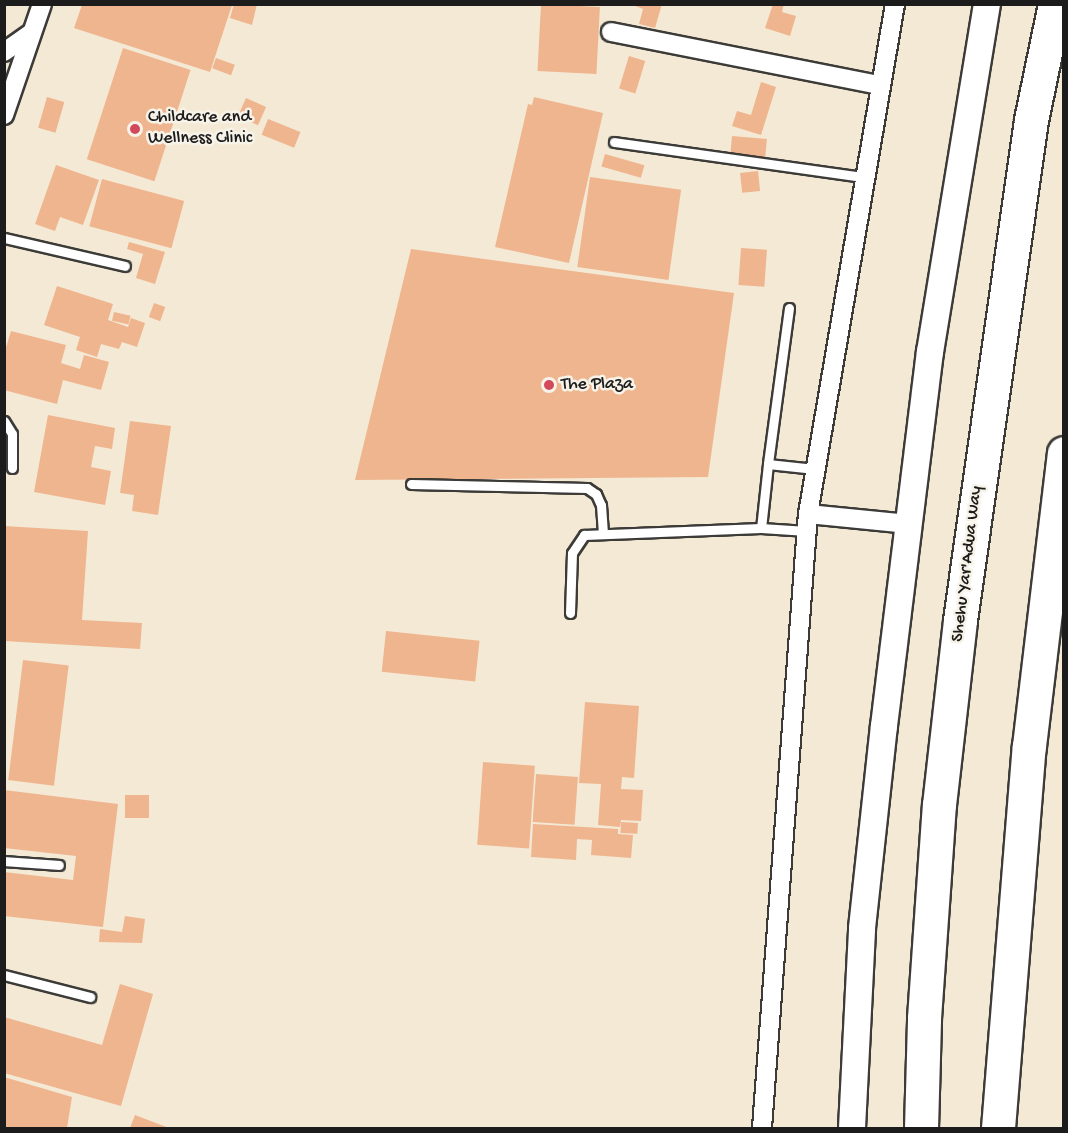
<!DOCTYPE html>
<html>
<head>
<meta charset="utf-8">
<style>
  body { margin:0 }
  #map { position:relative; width:1068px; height:1133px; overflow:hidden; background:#f4e9d4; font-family:"Gochi Hand",sans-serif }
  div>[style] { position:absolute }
  .building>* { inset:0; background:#efb58f; transform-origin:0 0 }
  .roads { filter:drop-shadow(2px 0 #3c3b38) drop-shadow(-2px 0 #3c3b38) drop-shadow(0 2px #3c3b38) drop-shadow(0 -2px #3c3b38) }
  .lane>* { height:9px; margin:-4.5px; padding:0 4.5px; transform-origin:4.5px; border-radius:4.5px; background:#fff }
  .street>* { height:18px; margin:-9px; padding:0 9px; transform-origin:9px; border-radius:9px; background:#fff }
  .secondary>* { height:26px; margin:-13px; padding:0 13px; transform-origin:13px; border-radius:13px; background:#fff }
  .highway>* { height:33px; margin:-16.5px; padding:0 16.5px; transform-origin:16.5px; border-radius:16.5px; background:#fff }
  .dots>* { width:16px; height:16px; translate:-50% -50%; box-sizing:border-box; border:3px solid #f7f3e8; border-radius:50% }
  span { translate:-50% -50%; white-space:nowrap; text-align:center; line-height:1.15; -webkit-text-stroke:5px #f7f3e8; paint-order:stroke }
  .poi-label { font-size:18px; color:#1c1c1c }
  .left { translate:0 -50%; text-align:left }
  .street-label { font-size:18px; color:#1c1c1c }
  .frame { position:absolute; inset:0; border:6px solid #1c1c1c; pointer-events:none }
</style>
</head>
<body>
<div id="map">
  <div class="building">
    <div style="clip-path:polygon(234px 4px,257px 4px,252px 25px,230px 18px)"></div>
    <div style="left:541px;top:4px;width:59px;height:67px;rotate:3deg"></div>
    <div style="clip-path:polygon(630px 4px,662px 4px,655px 28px,639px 24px,643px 9px)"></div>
    <div style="clip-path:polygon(773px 4px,784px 4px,782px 12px,796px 16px,790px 36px,765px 28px)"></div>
    <div style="clip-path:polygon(82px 5px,232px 5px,210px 72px,74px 28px)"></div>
    <div style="left:123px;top:48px;width:71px;height:117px;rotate:18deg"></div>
    <div style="left:629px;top:56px;width:17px;height:34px;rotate:17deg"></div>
    <div style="left:216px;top:58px;width:20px;height:11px;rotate:20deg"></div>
    <div style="clip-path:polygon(761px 82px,776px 87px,761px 135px,732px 126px,737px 111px,751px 115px)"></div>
    <div style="left:47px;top:97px;width:18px;height:32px;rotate:16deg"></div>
    <div style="clip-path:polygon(534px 97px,603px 113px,569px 263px,495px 247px,528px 104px,532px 105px)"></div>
    <div style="left:246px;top:98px;width:22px;height:20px;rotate:24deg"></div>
    <div style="left:268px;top:119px;width:35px;height:17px;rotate:22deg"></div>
    <div style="left:732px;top:136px;width:35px;height:18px;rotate:5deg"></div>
    <div style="left:605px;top:154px;width:41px;height:13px;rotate:16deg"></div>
    <div style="clip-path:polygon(56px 165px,99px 180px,83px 225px,60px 217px,55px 231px,35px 224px)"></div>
    <div style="left:758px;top:171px;width:20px;height:18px;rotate:84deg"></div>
    <div style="left:590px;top:177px;width:92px;height:91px;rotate:8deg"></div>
    <div style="left:102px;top:179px;width:85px;height:49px;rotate:15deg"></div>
    <div style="clip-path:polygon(129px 242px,165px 252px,155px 284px,136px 278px,143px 254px,127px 249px)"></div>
    <div style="left:741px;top:248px;width:26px;height:37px;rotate:4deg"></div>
    <div style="clip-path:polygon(411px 249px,734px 293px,708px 477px,355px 480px)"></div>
    <div style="clip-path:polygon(57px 286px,113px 304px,108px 320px,128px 327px,131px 318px,145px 323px,137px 347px,122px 342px,119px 349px,101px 344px,97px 357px,76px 350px,80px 337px,44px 325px)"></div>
    <div style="left:154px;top:303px;width:12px;height:15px;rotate:20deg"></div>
    <div style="left:114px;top:312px;width:17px;height:9px;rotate:13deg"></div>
    <div style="clip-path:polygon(11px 331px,66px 345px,61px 363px,80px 369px,84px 355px,109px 362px,101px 390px,63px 380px,57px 404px,4px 390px,4px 354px)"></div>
    <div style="clip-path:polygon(48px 415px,115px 428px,112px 449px,95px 446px,91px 467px,111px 471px,105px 505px,34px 492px)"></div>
    <div style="clip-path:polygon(130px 421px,171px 426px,158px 515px,132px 511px,134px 495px,120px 493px)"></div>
    <div style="clip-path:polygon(4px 526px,88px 531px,82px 620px,142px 623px,140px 649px,4px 641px)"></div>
    <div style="left:386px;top:631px;width:94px;height:41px;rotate:6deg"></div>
    <div style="left:23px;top:660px;width:46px;height:121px;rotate:7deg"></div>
    <div style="clip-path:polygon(585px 702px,639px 706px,634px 778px,622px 777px,621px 789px,643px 790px,641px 821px,621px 820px,620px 827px,598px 825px,601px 784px,579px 783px)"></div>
    <div style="left:483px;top:762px;width:52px;height:83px;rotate:4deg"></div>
    <div style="left:536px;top:774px;width:42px;height:48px;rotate:4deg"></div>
    <div style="clip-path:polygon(4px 790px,118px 804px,103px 927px,4px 916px,4px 872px,73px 880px,76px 856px,4px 848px)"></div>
    <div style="left:125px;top:795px;width:24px;height:23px"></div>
    <div style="left:621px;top:822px;width:17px;height:11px;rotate:3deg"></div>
    <div style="clip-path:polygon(533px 824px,618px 829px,618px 834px,633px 835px,631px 858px,591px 855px,592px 840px,577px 839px,576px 860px,531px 857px)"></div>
    <div style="clip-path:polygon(125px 916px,145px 919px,142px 943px,99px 942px,100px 929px,122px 932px)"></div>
    <div style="clip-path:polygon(120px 984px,153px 994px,121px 1106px,4px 1073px,4px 1017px,102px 1045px)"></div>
    <div style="clip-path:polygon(4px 1077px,72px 1097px,67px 1128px,4px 1128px)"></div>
    <div style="clip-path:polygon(135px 1115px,169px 1128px,130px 1128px)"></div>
  </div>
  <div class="roads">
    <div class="lane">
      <div style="left:614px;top:142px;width:252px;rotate:8deg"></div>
      <div style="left:4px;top:238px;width:124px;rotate:13deg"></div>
      <div style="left:789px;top:308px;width:157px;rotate:97.7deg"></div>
      <div style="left:768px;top:464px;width:47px;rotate:6.1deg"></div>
      <div style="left:4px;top:421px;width:15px;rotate:58deg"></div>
      <div style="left:12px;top:434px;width:34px;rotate:90deg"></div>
      <div style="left:768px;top:464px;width:64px;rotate:96.2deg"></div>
      <div style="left:761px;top:528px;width:46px;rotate:3.7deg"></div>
      <div style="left:411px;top:484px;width:176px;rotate:1.3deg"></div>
      <div style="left:587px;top:488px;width:11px;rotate:34deg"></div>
      <div style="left:596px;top:494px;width:12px;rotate:66deg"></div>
      <div style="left:601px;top:505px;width:28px;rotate:86deg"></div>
      <div style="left:570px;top:613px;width:60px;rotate:-88.1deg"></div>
      <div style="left:572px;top:553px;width:22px;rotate:-56deg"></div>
      <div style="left:584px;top:535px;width:177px;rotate:-2.3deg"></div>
      <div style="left:4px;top:861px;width:55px;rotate:4.2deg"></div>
      <div style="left:4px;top:975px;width:89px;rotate:14.3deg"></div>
    </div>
    <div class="street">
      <div style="left:611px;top:32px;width:273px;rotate:11.2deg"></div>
      <div style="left:4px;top:52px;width:33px;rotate:-35deg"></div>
      <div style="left:4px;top:115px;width:117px;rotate:-71.1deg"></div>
      <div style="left:808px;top:514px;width:101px;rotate:5.7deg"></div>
      <div style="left:762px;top:1128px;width:616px;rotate:-85.72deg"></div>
      <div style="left:808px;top:514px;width:517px;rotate:-80.32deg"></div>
    </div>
    <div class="secondary">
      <div style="left:852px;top:1128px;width:200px;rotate:-87.1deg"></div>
      <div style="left:862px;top:928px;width:203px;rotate:-83.8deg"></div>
      <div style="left:884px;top:726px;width:377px;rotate:-83deg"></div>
      <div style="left:930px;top:352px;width:353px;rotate:-80.7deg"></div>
    </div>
    <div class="highway">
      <div style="left:921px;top:1128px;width:110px;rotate:-88.4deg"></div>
      <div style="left:924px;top:1018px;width:214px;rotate:-86deg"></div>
      <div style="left:939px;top:805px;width:186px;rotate:-83.5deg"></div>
      <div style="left:960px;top:620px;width:505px;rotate:-81.92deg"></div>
      <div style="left:1031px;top:120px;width:118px;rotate:-78.3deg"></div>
      <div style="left:998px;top:1128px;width:383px;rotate:-85.4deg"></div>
      <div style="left:1029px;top:746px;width:295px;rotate:-83.2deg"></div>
    </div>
  </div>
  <div class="dots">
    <div style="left:135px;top:129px;background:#d1495b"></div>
    <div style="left:549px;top:385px;background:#d1495b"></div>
  </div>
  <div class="poi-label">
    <span class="left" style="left:148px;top:129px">Childcare and<br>Wellness Clinic</span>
    <span class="left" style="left:561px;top:385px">The Plaza</span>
  </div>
  <div class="street-label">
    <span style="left:968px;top:564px;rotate:-83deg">Shehu Yar'Adua Way</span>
  </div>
  <div class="frame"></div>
</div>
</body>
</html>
